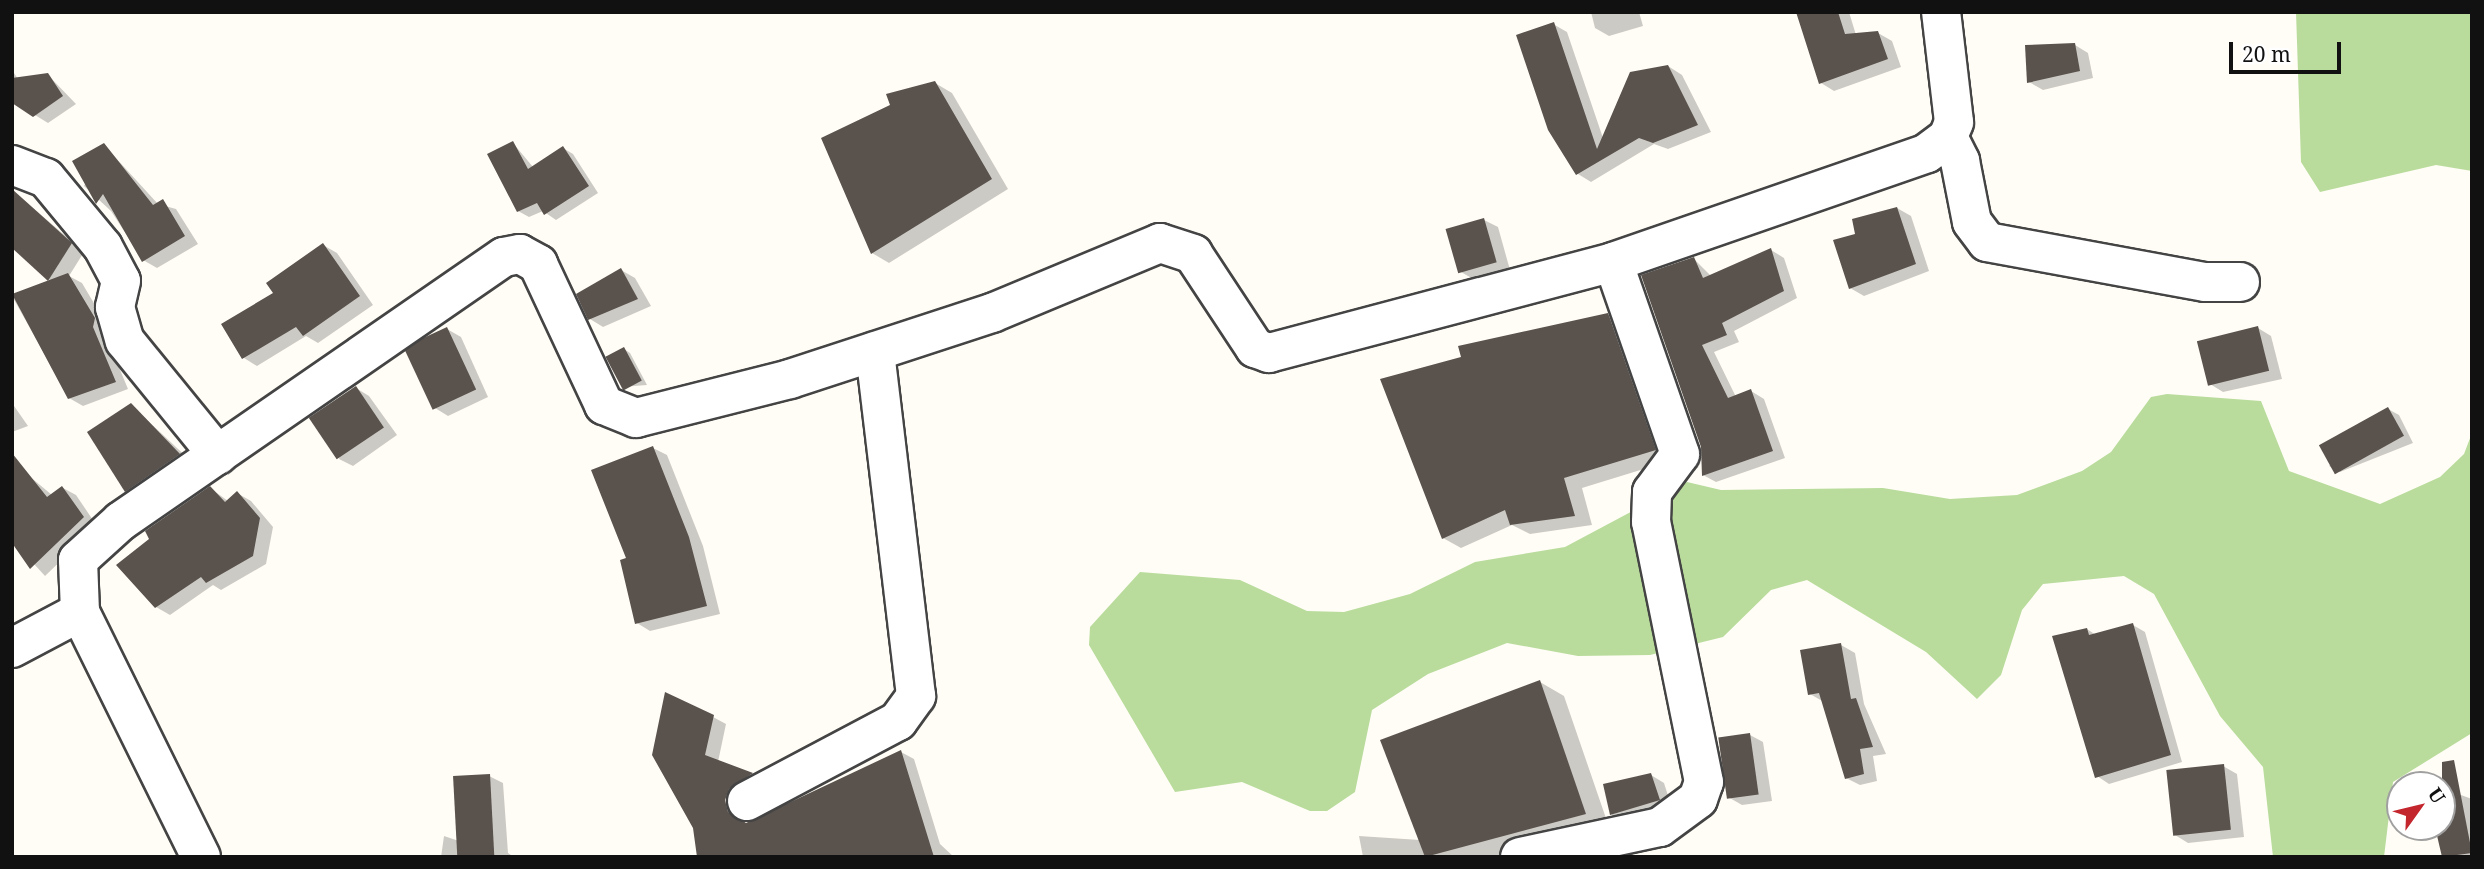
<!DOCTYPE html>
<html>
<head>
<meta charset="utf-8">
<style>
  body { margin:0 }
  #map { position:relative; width:2484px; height:869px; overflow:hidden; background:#fffdf5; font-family:"Noto Serif",serif }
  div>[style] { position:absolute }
  .forest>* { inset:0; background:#b9dc9c }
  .shadow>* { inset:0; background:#0003 }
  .building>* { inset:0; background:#5a524d; transform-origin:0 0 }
  .roads { filter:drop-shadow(2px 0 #444) drop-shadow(-2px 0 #444) drop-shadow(0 2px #444) drop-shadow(0 -2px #444) }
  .minor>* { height:38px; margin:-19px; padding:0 19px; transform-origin:19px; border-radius:19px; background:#fff }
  span { translate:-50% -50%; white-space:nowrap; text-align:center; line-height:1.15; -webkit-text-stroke:7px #fff; paint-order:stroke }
  .frame { position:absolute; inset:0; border:14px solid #111; pointer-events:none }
  .north { position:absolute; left:2386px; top:771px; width:70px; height:70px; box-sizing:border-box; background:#fff; border:2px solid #a0a0a0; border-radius:50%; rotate:56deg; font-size:19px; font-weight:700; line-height:28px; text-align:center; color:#111 }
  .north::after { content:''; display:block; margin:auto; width:24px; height:32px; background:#c4262e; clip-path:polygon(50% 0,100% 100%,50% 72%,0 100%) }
  .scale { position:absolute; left:2229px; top:42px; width:112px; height:32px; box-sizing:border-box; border:4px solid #111; border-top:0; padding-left:9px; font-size:21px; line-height:24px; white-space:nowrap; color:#111; -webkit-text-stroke:5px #fff; paint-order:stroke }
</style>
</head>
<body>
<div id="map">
  <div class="forest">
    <div style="clip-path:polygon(2296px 12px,2472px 12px,2472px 171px,2436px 165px,2320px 192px,2301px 162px)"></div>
    <div style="clip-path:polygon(2167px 394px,2261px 401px,2289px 471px,2380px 504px,2440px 477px,2464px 454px,2472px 433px,2472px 733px,2393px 782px,2384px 857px,2273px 857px,2263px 767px,2220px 716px,2154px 594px,2124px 576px,2043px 584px,2022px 610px,2001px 675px,1977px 699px,1926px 652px,1807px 580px,1771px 590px,1723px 637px,1650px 655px,1578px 656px,1507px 643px,1428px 674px,1372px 710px,1355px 792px,1327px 811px,1310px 811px,1242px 782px,1175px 792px,1089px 645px,1090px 627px,1140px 572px,1240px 580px,1307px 611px,1344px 612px,1410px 594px,1475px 562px,1565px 547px,1687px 482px,1721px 490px,1883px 488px,1950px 499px,2017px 495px,2082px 471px,2111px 452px,2151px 397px)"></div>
  </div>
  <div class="shadow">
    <div style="clip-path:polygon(1591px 12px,1639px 12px,1643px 26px,1609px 36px,1595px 28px)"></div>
    <div style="clip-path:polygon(1798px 12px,1849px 12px,1856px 35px,1878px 33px,1892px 41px,1901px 67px,1834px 91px,1821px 83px)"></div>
    <div style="clip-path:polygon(1553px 24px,1567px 32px,1603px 138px,1668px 66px,1682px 75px,1711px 132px,1668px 149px,1654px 144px,1591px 182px,1578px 174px)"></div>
    <div style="clip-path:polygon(2075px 45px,2088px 53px,2093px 78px,2043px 90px,2029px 82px)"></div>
    <div style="clip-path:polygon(12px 70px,18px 79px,48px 75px,76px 104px,48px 123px,12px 101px)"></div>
    <div style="clip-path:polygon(935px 83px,952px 93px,1008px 189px,889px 263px,872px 253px,824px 138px)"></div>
    <div style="clip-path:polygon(513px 143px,533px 167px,563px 148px,573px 154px,598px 193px,556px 220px,543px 211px,529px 217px,518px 211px)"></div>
    <div style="clip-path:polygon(104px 145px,158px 204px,176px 209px,198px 244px,157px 268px,143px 260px,111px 211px,84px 186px)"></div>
    <div style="clip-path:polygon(25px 201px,84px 252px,69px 276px,82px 283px,108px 327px,106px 336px,128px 389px,83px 406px,69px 398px,12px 296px,51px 281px,12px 246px)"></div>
    <div style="clip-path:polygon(1897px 208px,1911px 216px,1929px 271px,1864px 296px,1850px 288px,1857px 236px)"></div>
    <div style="clip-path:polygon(1484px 220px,1498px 227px,1510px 270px,1475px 280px,1461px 272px)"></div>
    <div style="clip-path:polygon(323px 245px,337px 253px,373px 305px,318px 343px,306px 336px,257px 366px,244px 358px,275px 293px)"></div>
    <div style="clip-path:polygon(1771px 250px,1784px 258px,1797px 298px,1734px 331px,1739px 342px,1714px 352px,1736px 397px,1751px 391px,1764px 399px,1785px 458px,1716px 482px,1703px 475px,1694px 259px,1711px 276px)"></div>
    <div style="clip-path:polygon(621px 270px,635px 278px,651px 306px,603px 327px,590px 319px)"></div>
    <div style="clip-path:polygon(1607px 315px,1626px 325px,1673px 460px,1582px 488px,1592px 525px,1530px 534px,1512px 525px,1461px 548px,1443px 538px)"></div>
    <div style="clip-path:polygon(2258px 328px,2271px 336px,2282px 379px,2223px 392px,2210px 384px)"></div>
    <div style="clip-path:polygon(447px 329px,461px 337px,488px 397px,448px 416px,435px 408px)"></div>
    <div style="clip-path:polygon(624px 349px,630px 353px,647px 385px,622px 387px,608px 357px)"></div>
    <div style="clip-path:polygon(356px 388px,369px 396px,397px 435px,353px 466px,339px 459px)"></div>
    <div style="clip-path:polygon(12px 403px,28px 426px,12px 432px)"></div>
    <div style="clip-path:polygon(131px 405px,192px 462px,140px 498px,126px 490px)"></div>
    <div style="clip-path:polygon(2388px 409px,2399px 415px,2413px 443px,2340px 472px,2329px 466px)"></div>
    <div style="clip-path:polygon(653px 448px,667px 455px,703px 546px,720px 614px,650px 631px,637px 623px,628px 560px)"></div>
    <div style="clip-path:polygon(28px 475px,52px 495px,63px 488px,76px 495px,97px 526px,45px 576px,12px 540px)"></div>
    <div style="clip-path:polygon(210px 488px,228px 501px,237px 493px,251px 501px,273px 527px,266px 564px,221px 590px,213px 585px,170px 615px,156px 607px)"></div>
    <div style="clip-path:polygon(2133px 625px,2145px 632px,2182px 762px,2109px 784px,2097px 776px,2087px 629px,2096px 635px)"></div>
    <div style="clip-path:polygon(1841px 645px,1855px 653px,1864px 704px,1886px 754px,1873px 756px,1877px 781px,1860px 785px,1846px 778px,1824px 702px,1810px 694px)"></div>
    <div style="clip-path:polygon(1540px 682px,1564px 696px,1609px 827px,1509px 857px,1363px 857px,1359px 836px,1420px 840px)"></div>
    <div style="clip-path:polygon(713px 717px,726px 724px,718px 762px,764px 782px,738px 808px,746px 824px,901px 752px,914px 759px,940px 844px,954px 857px,891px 857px,695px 828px,654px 755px)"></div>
    <div style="clip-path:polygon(1750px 735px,1763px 742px,1772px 801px,1742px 805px,1728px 797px)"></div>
    <div style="clip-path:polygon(2223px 766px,2237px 774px,2244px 837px,2188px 843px,2175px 835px)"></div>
    <div style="clip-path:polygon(1651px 775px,1664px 783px,1672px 808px,1625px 822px,1611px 814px)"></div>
    <div style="clip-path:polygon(489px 776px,503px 783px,508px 853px,514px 857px,441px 857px,444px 836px,459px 841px)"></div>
    <div style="clip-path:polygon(2461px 795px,2472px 799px,2472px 857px,2444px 857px,2437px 827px,2442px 827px,2442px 800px)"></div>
  </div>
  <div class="building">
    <div style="clip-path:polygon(1796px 12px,1838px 12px,1845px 34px,1878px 31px,1888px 59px,1819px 84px)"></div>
    <div style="clip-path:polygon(1554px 22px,1597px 149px,1630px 72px,1668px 65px,1698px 125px,1653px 143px,1639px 138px,1576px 175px,1548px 130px,1516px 35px)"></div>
    <div style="clip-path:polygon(2075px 43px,2080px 71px,2027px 83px,2025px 45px)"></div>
    <div style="clip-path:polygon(48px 73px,63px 96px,33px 117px,12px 103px,12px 78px)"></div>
    <div style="clip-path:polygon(935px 81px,992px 179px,871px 254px,821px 138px,890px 105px,886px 94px)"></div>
    <div style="clip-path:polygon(513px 141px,528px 169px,563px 146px,589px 186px,544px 215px,537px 203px,517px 212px,487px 154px)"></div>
    <div style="clip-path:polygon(104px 143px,153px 205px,163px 199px,185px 236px,142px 262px,103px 194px,96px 204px,72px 161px)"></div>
    <div style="clip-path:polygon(12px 189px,72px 243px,48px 281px,12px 248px)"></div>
    <div style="clip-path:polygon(1897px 207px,1916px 264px,1849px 289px,1833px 240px,1855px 234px,1852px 219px)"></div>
    <div style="left:1484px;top:218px;width:46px;height:40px;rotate:74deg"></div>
    <div style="clip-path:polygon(323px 243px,360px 296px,303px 336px,296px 327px,242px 359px,221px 324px,273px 293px,266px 283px)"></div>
    <div style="clip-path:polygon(1771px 248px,1784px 291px,1722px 323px,1727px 335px,1702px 345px,1728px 398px,1751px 389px,1773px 451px,1702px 476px,1701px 447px,1641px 275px,1694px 257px,1703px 278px)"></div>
    <div style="clip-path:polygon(621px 268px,638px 299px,588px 320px,576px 294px)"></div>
    <div style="clip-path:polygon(68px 273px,95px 318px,93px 327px,116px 382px,68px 399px,12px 294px)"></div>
    <div style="clip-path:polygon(1608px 313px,1656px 450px,1564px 478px,1575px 516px,1510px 525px,1505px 510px,1442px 539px,1380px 379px,1461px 357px,1458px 346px)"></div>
    <div style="left:2258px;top:326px;width:46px;height:63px;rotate:76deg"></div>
    <div style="left:447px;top:327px;width:69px;height:48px;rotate:65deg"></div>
    <div style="left:624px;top:347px;width:38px;height:21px;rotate:62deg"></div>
    <div style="left:356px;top:386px;width:50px;height:57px;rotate:56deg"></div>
    <div style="clip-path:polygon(131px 403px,180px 454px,125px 492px,87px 432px)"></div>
    <div style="left:2388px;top:407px;width:33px;height:79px;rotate:61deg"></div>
    <div style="clip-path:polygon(653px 446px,689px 537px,707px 606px,635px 624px,620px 560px,626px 558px,591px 470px)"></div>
    <div style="clip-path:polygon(12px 453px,47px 497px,62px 486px,84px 517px,30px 569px,12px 543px)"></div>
    <div style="clip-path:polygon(210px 486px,225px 502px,237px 491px,260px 518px,253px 556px,206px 583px,201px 577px,155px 608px,116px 565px,149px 539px,145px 531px)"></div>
    <div style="clip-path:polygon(2133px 623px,2171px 755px,2095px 778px,2052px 636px,2087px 628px,2089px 635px)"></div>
    <div style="clip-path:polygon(1841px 643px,1851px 699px,1856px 698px,1873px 747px,1860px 749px,1864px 774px,1845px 779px,1819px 693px,1808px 695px,1800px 650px)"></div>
    <div style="clip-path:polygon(1540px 680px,1586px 814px,1425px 857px,1380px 740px)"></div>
    <div style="clip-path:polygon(665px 692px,714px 715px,705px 755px,753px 773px,729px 789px,725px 800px,728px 812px,746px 823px,901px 750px,934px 857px,697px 857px,693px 828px,652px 755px)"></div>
    <div style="left:1750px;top:733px;width:62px;height:32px;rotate:82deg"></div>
    <div style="clip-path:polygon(2454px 760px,2472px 853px,2442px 857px,2435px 827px,2442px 827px,2442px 762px)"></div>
    <div style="left:2224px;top:764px;width:66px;height:58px;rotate:84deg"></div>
    <div style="clip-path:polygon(1651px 773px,1660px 800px,1610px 815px,1603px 784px)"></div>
    <div style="left:490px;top:774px;width:83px;height:37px;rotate:87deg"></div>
  </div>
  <div class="roads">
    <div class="minor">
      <div style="left:1948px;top:137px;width:27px;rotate:63deg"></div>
      <div style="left:1960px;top:161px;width:62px;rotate:78.9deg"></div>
      <div style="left:1972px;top:222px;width:25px;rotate:53deg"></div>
      <div style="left:1987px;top:242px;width:222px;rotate:10.4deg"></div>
      <div style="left:2205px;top:282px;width:35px"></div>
      <div style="left:12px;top:165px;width:36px;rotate:21deg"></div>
      <div style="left:46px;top:178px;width:89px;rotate:50.4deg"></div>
      <div style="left:103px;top:247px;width:38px;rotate:62deg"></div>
      <div style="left:121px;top:281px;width:27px;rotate:103deg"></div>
      <div style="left:115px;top:307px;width:35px;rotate:74deg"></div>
      <div style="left:125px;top:341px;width:147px;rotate:50.8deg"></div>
      <div style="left:12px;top:648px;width:77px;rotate:-27.9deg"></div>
      <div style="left:747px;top:801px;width:171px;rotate:-27.9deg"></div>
      <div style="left:898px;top:721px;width:31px;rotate:-54deg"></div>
      <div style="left:916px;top:696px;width:347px;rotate:-96.8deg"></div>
      <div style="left:201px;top:857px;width:273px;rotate:-116.3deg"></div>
      <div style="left:80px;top:612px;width:52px;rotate:-92.2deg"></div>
      <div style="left:78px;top:560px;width:58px;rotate:-42.2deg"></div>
      <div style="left:121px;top:521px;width:465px;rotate:-34.6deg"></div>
      <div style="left:504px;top:257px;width:16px;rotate:-11deg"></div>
      <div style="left:520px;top:254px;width:21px;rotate:29deg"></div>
      <div style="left:538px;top:264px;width:156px;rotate:64.9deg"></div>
      <div style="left:604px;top:405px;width:35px;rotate:22deg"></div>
      <div style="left:636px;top:418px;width:159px;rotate:-14.2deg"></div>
      <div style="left:790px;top:379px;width:213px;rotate:-18.1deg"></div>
      <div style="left:992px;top:313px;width:182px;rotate:-22.6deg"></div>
      <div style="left:1160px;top:243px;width:35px;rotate:18deg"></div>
      <div style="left:1193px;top:254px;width:113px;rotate:56.6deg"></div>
      <div style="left:1255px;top:348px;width:15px;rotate:20deg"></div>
      <div style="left:1269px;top:353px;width:356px;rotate:-14.8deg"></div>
      <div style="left:1613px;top:262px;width:332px;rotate:-19.1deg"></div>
      <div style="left:1927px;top:153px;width:26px;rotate:-37deg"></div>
      <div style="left:1948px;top:137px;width:16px;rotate:-68deg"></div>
      <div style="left:1954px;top:122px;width:111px;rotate:-96.7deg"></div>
      <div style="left:1520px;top:857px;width:143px;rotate:-12.1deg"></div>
      <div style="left:1660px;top:827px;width:47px;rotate:-36.4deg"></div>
      <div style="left:1698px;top:799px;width:18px;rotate:-71deg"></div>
      <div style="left:1704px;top:782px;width:265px;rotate:-101.5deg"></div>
      <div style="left:1651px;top:522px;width:30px;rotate:-88deg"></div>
      <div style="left:1652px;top:492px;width:47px;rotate:-53.6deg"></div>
      <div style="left:1680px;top:454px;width:203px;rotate:-109.2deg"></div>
    </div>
  </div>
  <div class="frame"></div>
  <div class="north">U</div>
  <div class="scale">20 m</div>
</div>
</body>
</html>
